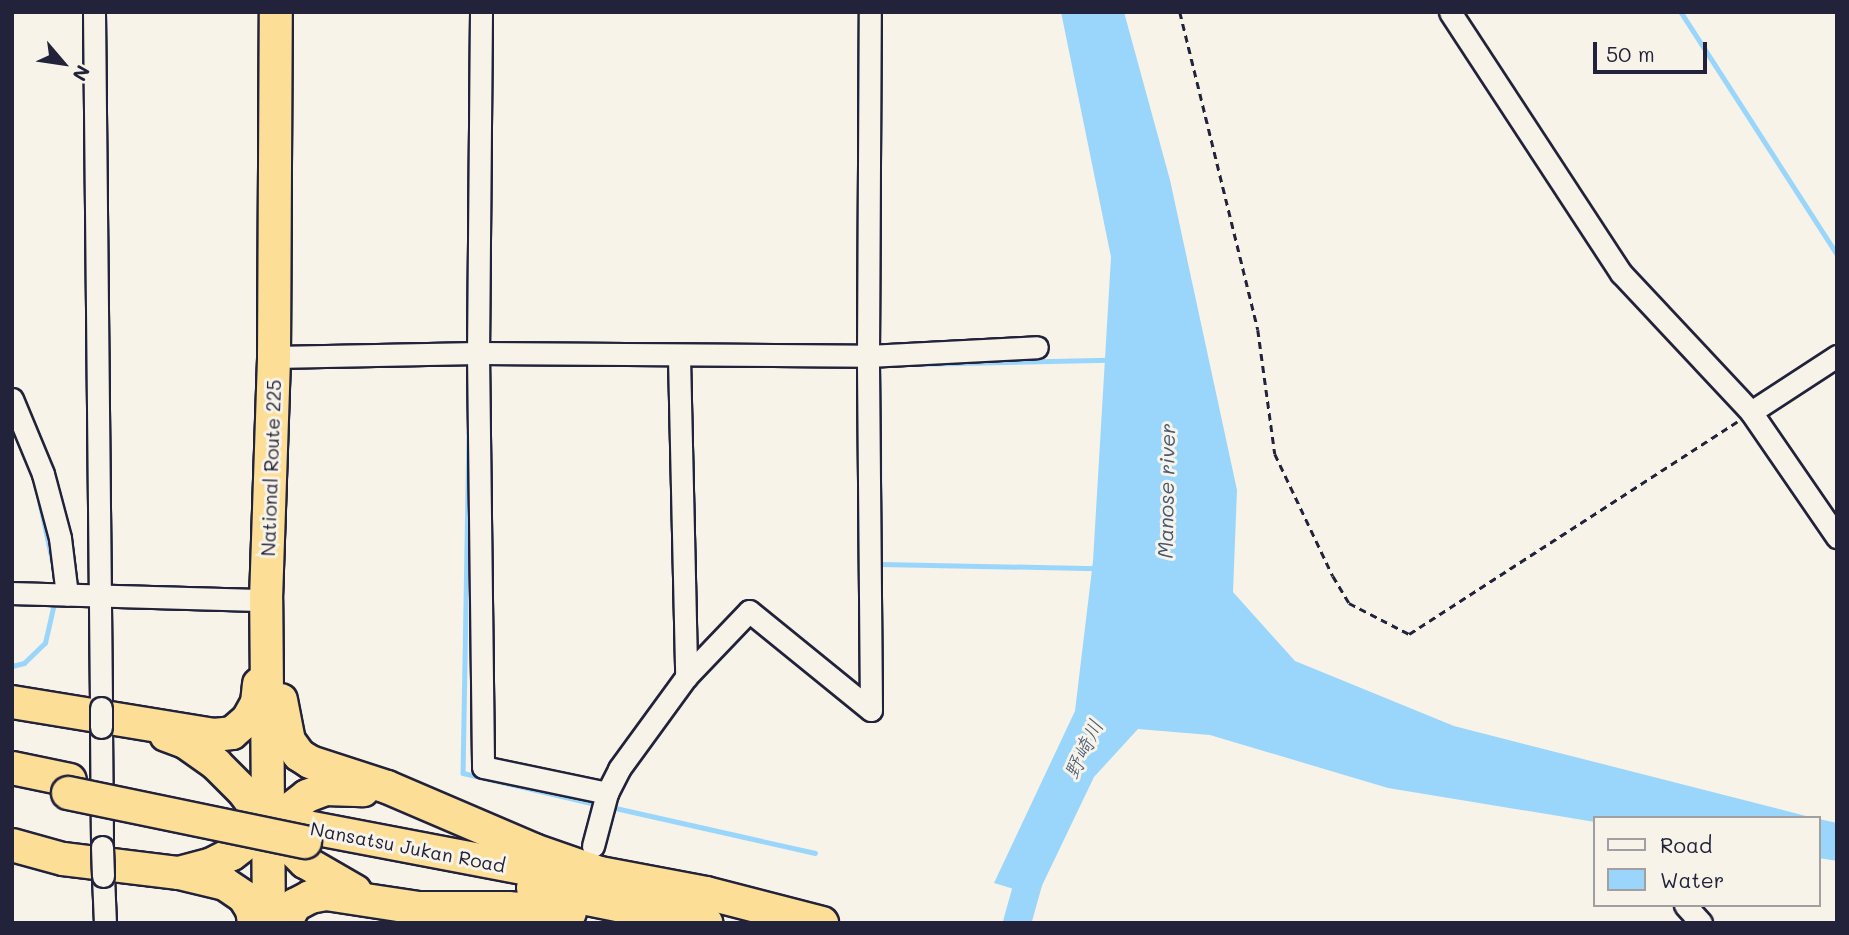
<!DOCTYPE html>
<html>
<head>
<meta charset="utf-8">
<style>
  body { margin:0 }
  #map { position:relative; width:1849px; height:935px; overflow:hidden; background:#f7f3e8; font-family:Mali,"Klee One",sans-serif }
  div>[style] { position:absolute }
  .water>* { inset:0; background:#9ad6fb }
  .stream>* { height:4.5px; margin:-2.25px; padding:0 2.25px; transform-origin:2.25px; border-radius:2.25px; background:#9ad6fb }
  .river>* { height:28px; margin:-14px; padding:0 14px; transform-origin:14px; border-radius:14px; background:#9ad6fb }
  .path>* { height:2.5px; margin-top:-1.25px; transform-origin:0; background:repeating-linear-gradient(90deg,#22223b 0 7px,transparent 0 12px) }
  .roads { filter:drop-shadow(2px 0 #22223b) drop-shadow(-2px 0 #22223b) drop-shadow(0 2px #22223b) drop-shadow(0 -2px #22223b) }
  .minor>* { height:21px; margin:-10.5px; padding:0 10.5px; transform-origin:10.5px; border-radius:10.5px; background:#f7f3e8 }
  .highway>* { height:32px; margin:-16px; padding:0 16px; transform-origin:16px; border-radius:16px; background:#fcde96 }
  .bridges { filter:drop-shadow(2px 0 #22223b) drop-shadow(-2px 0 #22223b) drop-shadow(0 2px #22223b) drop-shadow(0 -2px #22223b) }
  .minor-bridge>* { height:21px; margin:-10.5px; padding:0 10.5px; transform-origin:10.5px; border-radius:10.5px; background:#f7f3e8 }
  .highway-bridge>* { height:32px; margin:-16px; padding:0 16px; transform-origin:16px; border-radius:16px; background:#fcde96 }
  span { translate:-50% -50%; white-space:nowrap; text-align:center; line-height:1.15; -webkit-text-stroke:6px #f7f3e8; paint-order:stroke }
  .street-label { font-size:19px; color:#22223b }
  .water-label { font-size:21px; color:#465875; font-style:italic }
  .frame { position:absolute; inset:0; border:14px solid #22223b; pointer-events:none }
  .legend { position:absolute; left:1593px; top:816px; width:228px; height:91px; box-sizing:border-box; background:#f7f3e8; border:2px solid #a29fa3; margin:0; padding:9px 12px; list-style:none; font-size:21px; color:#22223b }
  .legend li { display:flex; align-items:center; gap:14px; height:35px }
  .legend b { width:35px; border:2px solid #a29fa3 }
  .north { position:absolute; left:28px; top:28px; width:70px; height:70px; -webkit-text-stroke:5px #f7f3e8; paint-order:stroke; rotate:119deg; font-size:19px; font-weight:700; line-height:28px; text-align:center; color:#22223b }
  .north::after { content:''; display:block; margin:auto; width:24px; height:32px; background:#22223b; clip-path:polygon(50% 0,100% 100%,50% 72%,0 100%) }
  .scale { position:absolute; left:1593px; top:42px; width:114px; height:32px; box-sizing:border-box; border:4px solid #22223b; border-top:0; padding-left:9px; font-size:21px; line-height:24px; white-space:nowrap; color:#22223b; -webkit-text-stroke:5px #f7f3e8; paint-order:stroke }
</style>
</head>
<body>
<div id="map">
  <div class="water">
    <div style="clip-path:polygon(1061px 12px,1124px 12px,1170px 180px,1237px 490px,1233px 592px,1295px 661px,1454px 726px,1814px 818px,1595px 818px,1595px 822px,1388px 788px,1210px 735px,1138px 729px,1094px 777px,1037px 896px,994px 883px,1075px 711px,1093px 561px,1111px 257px)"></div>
    <div style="clip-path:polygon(1819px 819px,1837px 823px,1837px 861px,1819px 858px)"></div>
  </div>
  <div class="stream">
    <div style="left:1681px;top:12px;width:288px;rotate:57.2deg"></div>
    <div style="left:912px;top:364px;width:197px;rotate:-1.2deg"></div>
    <div style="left:875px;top:365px;width:4px"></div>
    <div style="left:879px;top:365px;width:151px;rotate:89.6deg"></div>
    <div style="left:469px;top:432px;width:341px;rotate:91deg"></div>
    <div style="left:463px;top:773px;width:140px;rotate:13.2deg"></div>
    <div style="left:40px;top:503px;width:61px;rotate:77.8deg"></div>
    <div style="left:880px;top:560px;width:4px;rotate:90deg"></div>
    <div style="left:880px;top:564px;width:217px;rotate:1.1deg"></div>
    <div style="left:12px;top:666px;width:12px;rotate:-14deg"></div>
    <div style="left:24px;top:663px;width:29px;rotate:-44deg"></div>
    <div style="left:45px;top:643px;width:45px;rotate:-77.2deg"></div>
    <div style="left:611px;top:807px;width:209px;rotate:12.7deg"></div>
  </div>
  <div class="river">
    <div style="left:1017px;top:923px;width:71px;rotate:-74.4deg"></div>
  </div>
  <div class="path">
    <div style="left:1180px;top:12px;width:327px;rotate:76.2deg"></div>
    <div style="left:1258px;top:330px;width:125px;rotate:82.2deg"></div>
    <div style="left:1275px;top:454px;width:135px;rotate:64.6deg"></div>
    <div style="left:1333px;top:576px;width:31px;rotate:59deg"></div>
    <div style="left:1349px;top:603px;width:68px;rotate:27.3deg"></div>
    <div style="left:1409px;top:634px;width:391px;rotate:-32.9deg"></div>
  </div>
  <div class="roads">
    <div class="minor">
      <div style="left:94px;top:12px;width:696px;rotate:89.42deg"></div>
      <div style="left:481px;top:12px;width:341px;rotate:90.5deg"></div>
      <div style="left:478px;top:353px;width:414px;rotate:89.3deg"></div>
      <div style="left:483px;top:767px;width:127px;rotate:11.8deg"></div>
      <div style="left:1450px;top:12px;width:312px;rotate:56.8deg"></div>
      <div style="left:1621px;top:273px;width:190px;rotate:46.9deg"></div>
      <div style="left:1751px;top:412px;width:152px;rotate:55.5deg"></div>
      <div style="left:274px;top:357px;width:204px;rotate:-1.1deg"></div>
      <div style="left:478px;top:353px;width:390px;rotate:0.4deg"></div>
      <div style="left:868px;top:356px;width:169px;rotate:-3deg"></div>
      <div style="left:679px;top:357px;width:320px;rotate:88.7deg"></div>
      <div style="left:12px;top:399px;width:81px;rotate:67.5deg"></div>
      <div style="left:43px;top:474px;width:66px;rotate:75.1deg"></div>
      <div style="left:60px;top:538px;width:57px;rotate:83deg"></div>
      <div style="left:1751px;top:412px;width:103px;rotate:-33.1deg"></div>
      <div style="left:12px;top:593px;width:254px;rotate:1.6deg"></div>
      <div style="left:101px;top:727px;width:120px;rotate:89.5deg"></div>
      <div style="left:593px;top:846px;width:55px;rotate:-75.2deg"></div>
      <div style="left:607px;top:793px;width:27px;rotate:-63deg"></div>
      <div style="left:619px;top:769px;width:114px;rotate:-53.9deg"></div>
      <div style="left:686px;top:677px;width:91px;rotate:-46.3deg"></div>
      <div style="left:749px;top:611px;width:157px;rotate:39.1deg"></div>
      <div style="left:871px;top:710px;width:354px;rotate:-90.5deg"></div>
      <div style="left:868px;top:356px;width:344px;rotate:-89.7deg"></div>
      <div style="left:103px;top:876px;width:47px;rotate:87.6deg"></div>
      <div style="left:1685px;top:905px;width:24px;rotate:48deg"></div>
    </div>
    <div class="highway">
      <div style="left:281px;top:700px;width:42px;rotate:79deg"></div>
      <div style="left:289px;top:741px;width:17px;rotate:54deg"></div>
      <div style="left:299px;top:755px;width:13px;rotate:32deg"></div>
      <div style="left:310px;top:762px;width:81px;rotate:18deg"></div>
      <div style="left:387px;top:787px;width:160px;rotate:23.2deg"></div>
      <div style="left:534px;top:850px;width:70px;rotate:19.2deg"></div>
      <div style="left:600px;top:873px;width:108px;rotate:10.7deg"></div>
      <div style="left:706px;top:893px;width:120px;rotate:14.5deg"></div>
      <div style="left:12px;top:702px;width:205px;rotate:9.3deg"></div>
      <div style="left:214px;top:735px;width:18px;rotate:-6deg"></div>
      <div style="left:232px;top:733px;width:21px;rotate:-41deg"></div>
      <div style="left:248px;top:719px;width:18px;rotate:-61deg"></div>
      <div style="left:257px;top:703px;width:19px;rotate:-84deg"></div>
      <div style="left:166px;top:735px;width:20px;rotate:20deg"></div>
      <div style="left:185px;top:742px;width:38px;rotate:35deg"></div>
      <div style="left:216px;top:764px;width:40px;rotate:45deg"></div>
      <div style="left:244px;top:792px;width:42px;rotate:53.7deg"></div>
      <div style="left:269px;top:826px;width:51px;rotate:45deg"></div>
      <div style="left:305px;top:862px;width:58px;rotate:30.1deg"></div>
      <div style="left:12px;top:768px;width:59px;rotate:11.7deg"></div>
      <div style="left:307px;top:827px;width:261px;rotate:10.8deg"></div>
      <div style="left:12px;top:845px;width:53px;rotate:15.4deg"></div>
      <div style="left:63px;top:859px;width:117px;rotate:6.9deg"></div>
      <div style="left:179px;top:873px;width:47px;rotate:13.4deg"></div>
      <div style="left:225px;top:884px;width:23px;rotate:34deg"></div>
      <div style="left:244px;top:897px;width:15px;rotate:58deg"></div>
      <div style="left:252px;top:910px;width:13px;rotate:81deg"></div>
      <div style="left:179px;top:873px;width:34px;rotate:-15deg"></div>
      <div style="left:212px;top:864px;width:22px;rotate:-27deg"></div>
      <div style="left:232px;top:854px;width:95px;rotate:-37.7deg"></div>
      <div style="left:307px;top:796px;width:19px;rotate:-21deg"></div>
      <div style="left:325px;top:789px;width:38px;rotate:2deg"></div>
      <div style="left:533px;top:888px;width:177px;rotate:11.4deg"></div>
      <div style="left:269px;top:923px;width:323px;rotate:-90.5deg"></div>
      <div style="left:266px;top:600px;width:243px;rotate:-88.1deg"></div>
      <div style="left:274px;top:357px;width:345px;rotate:-89.7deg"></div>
      <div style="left:285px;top:923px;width:21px;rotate:-61deg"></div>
      <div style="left:295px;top:905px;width:17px;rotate:-28deg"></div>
      <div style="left:310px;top:897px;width:16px;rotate:-11deg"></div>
      <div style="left:326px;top:894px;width:94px;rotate:8.6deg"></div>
      <div style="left:419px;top:908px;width:89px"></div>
      <div style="left:508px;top:908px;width:62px;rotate:4.6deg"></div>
    </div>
  </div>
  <div class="bridges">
    <div class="minor-bridge">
      <div style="left:101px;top:708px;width:19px;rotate:90deg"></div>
      <div style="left:102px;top:847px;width:29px;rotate:88deg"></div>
    </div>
    <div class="highway-bridge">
      <div style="left:68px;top:793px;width:242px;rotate:11.7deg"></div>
    </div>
  </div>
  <div class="street-label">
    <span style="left:271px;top:468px;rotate:-88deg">National Route 225</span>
    <span style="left:408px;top:847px;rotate:11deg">Nansatsu Jukan Road</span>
  </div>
  <div class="water-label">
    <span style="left:1166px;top:491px;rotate:-89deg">Manose river</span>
    <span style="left:1083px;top:749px;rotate:-64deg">野崎川</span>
  </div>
  <div class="frame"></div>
  <ul class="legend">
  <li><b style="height:9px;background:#f7f3e8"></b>Road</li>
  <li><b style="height:19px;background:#9ad6fb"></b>Water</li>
  </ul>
  <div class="north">N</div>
  <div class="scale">50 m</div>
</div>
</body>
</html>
